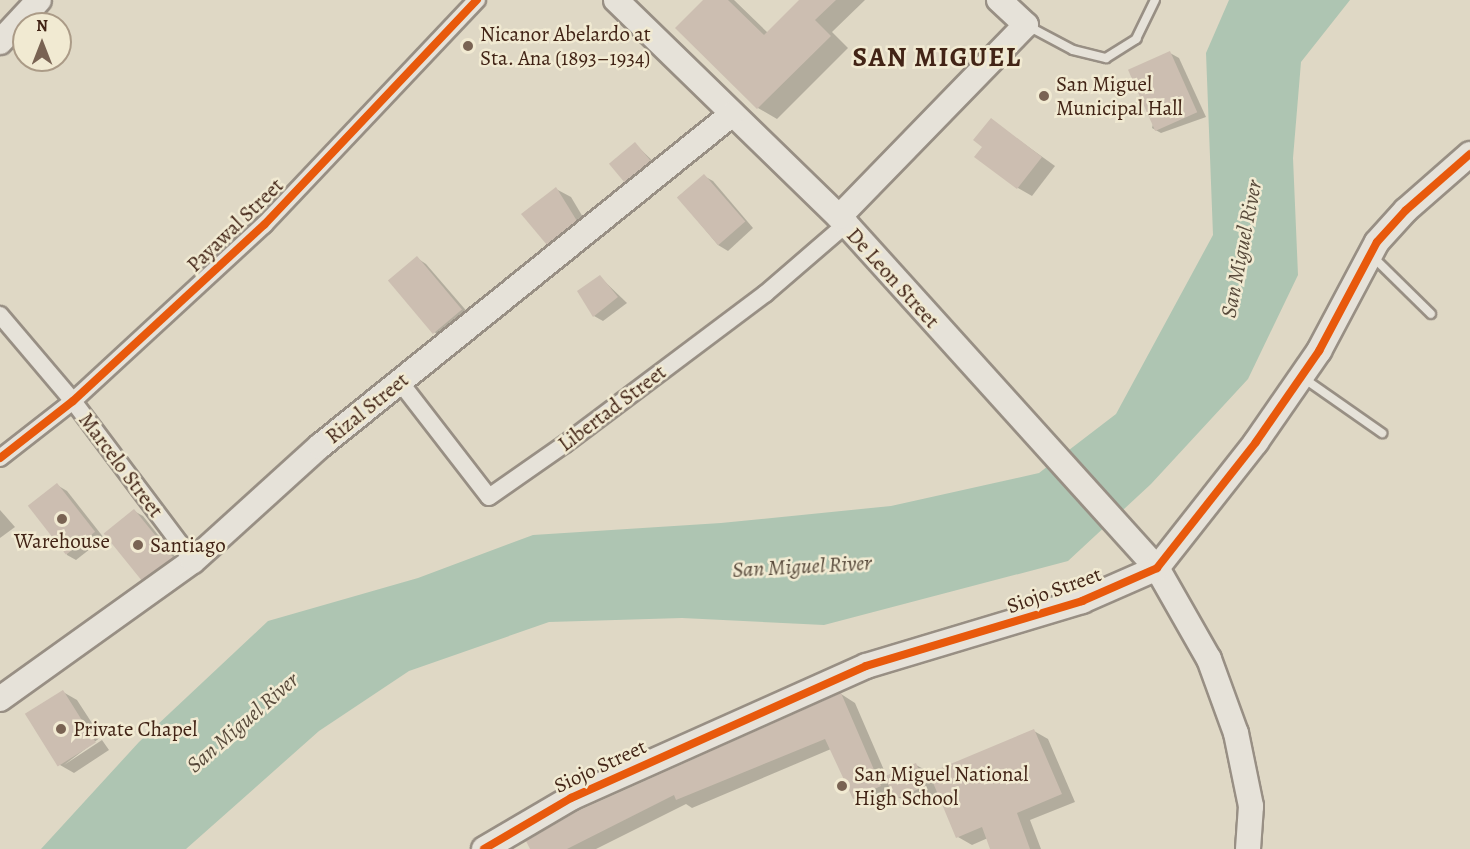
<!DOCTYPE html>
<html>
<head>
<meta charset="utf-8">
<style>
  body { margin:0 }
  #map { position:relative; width:1470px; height:849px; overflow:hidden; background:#dfd8c5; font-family:Alegreya,serif }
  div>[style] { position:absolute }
  .water>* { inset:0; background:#aec5b2 }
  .shadow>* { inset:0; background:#0003 }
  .building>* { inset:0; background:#ccbeb1; transform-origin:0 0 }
  .roads { filter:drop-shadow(2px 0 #988f84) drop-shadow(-2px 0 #988f84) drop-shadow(0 2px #988f84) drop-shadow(0 -2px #988f84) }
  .lane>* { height:8px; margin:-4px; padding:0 4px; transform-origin:4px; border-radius:4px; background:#e6e2d9 }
  .street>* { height:16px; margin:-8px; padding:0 8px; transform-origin:8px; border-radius:8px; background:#e6e2d9 }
  .secondary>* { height:24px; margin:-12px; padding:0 12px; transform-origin:12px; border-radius:12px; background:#e6e2d9 }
  .cycleway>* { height:8px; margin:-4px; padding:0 4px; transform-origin:4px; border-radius:4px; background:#e8590c }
  .dots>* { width:16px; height:16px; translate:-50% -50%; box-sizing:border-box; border:3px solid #f1ead2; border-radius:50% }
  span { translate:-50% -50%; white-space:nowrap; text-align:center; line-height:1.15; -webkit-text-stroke:5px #f1ead2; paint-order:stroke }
  .poi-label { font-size:21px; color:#422416 }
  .left { translate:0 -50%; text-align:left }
  .street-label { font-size:21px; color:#422416 }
  .water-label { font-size:22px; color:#584a3b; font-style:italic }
  .district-label { font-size:27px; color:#422416; font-weight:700; letter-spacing:1.5px }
  .north { position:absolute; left:12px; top:12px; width:60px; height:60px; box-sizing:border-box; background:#f1ead2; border:2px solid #ab9b87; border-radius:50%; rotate:0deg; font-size:16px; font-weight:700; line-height:24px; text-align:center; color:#422416 }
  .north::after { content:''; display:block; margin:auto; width:21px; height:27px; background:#796353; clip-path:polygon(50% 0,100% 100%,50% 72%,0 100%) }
</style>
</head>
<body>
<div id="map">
  <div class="water">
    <div style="clip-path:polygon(1229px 0,1350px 0,1301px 62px,1293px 158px,1298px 275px,1248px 379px,1151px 484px,1068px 561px,824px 625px,682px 618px,549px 622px,409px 671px,319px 731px,186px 849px,41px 849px,139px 742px,268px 621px,418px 578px,533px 535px,721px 523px,891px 506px,1039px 473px,1116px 414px,1213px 235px,1206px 53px)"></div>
  </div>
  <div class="shadow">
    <div style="clip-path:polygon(706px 0,734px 0,768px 33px,802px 0,865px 0,832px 32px,848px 48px,777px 119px,758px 108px)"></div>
    <div style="clip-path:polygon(1170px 53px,1179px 58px,1206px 117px,1161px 133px,1152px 128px)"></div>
    <div style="clip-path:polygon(991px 120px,1055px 166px,1032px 196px,1018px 188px,985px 146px)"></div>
    <div style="clip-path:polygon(635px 144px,659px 167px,634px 187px,625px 182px)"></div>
    <div style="clip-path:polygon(704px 176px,713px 181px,753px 228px,728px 251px,718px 245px,678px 197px)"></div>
    <div style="clip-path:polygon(556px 189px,571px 197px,590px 229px,562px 252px,548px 244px)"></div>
    <div style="clip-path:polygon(417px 258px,426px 264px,470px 315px,443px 337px,434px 332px)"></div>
    <div style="clip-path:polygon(600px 277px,627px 303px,603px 321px,594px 316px)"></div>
    <div style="clip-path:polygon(57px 485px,67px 491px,104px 538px,76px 560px,67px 555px)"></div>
    <div style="clip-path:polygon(0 510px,15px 527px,0 538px)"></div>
    <div style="clip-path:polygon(134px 511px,143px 516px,181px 564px,151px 585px,142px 580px)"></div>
    <div style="clip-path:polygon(63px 692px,77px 700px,101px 737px,64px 765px,102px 740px,109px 750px,74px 773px,60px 765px)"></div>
    <div style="clip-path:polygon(841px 694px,855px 703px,887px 777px,916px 765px,931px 773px,1034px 731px,1048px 739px,1075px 802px,1030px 820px,1041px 849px,991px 849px,988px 838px,972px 845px,958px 837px,939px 794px,910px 806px,894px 794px,868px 806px,854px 798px,831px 749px,692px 808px,686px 804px,596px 849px,532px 849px)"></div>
  </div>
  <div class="building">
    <div style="clip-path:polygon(703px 0,728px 0,764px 35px,799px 0,836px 0,815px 20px,831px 36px,757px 109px,675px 28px)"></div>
    <div style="left:1170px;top:51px;width:67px;height:46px;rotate:66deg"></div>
    <div style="clip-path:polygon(991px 118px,1042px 157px,1017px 189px,974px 157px,982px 147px,973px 140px)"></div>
    <div style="left:635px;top:142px;width:25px;height:34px;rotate:50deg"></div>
    <div style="left:704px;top:174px;width:63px;height:36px;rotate:49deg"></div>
    <div style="clip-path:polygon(556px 187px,577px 221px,547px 245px,521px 214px)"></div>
    <div style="left:417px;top:256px;width:70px;height:38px;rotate:50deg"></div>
    <div style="clip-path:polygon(600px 275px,618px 297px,593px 317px,577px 291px)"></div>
    <div style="left:57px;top:483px;width:62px;height:37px;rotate:52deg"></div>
    <div style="left:134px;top:509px;width:63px;height:39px;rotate:51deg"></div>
    <div style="left:63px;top:690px;width:62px;height:45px;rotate:58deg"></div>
    <div style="clip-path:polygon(841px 693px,881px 786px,853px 799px,825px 739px,676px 800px,674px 795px,567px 849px,530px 849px,526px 841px,578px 811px)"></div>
    <div style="clip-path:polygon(1034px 729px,1062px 794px,1017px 813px,1030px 849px,990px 849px,982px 827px,956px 838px,929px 773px)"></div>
    <div style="left:916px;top:763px;width:25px;height:34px;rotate:67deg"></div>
  </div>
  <div class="roads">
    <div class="lane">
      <div style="left:1026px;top:25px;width:53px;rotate:28deg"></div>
      <div style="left:1073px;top:50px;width:34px;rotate:14deg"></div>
      <div style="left:1106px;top:58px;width:36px;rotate:-32deg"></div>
      <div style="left:1136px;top:39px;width:43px;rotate:-64deg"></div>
      <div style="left:1371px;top:255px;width:84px;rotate:44.5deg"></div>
      <div style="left:1302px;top:377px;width:98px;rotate:35deg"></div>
    </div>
    <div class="street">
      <div style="left:0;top:315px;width:113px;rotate:49.7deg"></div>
      <div style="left:73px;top:401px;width:200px;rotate:53.1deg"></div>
      <div style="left:400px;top:382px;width:145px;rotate:52.3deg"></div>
      <div style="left:489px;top:497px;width:93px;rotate:-34.9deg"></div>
      <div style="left:565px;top:444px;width:250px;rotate:-36.9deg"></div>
      <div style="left:765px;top:294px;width:107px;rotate:-40.8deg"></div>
      <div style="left:0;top:458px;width:93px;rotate:-38deg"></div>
      <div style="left:73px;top:401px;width:260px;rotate:-42.7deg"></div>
      <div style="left:264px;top:225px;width:310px;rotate:-46.6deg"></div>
    </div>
    <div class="secondary">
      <div style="left:616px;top:0;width:321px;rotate:44.2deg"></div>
      <div style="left:846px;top:224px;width:464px;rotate:47.9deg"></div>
      <div style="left:1157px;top:568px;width:105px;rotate:60.3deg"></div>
      <div style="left:1209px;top:659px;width:79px;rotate:70deg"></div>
      <div style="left:1236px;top:733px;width:75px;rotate:78.4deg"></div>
      <div style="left:1251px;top:806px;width:43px;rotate:94deg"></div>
      <div style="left:0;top:42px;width:57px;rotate:-47.1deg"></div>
      <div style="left:839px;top:217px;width:268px;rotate:-45.8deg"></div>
      <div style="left:1026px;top:25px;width:37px;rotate:-137deg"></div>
      <div style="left:0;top:699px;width:237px;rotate:-35.6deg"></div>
      <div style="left:193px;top:561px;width:171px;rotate:-42.2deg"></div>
      <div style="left:320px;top:446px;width:529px;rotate:-38.86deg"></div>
      <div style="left:484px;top:849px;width:101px;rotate:-30.4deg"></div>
      <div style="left:571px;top:798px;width:323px;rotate:-24.1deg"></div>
      <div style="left:866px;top:666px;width:226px;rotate:-16.7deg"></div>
      <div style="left:1082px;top:601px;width:82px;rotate:-23.7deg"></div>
      <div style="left:1157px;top:568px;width:160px;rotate:-51.8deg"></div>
      <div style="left:1256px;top:442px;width:111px;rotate:-55.3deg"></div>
      <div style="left:1319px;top:351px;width:123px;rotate:-62deg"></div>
      <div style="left:1377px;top:242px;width:43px;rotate:-47.8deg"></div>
      <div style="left:1406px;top:210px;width:85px;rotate:-41.2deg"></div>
    </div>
  </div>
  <div class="cycleway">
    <div style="left:0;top:458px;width:93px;rotate:-38deg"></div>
    <div style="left:73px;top:401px;width:260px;rotate:-42.7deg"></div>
    <div style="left:264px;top:225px;width:310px;rotate:-46.6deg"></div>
    <div style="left:484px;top:849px;width:101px;rotate:-30.4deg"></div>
    <div style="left:571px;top:798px;width:323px;rotate:-24.1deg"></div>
    <div style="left:866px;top:666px;width:226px;rotate:-16.7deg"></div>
    <div style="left:1082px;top:601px;width:82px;rotate:-23.7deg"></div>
    <div style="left:1157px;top:568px;width:160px;rotate:-51.8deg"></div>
    <div style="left:1256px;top:442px;width:111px;rotate:-55.3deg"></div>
    <div style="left:1319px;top:351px;width:123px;rotate:-62deg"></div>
    <div style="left:1377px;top:242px;width:43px;rotate:-47.8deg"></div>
    <div style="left:1406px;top:210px;width:85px;rotate:-41.2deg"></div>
  </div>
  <div class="dots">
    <div style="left:468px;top:46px;background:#796353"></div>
    <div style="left:1044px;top:96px;background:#796353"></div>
    <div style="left:62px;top:519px;background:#796353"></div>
    <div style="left:138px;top:545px;background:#796353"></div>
    <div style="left:61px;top:729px;background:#796353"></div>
    <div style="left:842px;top:786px;background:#796353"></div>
  </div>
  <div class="poi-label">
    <span class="left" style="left:480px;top:46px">Nicanor Abelardo at<br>Sta. Ana (1893–1934)</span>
    <span class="left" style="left:1056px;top:96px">San Miguel<br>Municipal Hall</span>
    <span style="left:62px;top:541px">Warehouse</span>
    <span class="left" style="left:150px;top:545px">Santiago</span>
    <span class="left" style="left:73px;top:729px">Private Chapel</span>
    <span class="left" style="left:854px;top:786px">San Miguel National<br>High School</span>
  </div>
  <div class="street-label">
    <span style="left:235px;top:225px;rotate:-44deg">Payawal Street</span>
    <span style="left:893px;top:278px;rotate:48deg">De Leon Street</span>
    <span style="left:367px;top:408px;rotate:-39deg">Rizal Street</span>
    <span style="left:612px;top:408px;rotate:-37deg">Libertad Street</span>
    <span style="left:121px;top:465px;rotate:53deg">Marcelo Street</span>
    <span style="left:1054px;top:590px;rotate:-20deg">Siojo Street</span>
    <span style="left:600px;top:766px;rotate:-25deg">Siojo Street</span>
  </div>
  <div class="water-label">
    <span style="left:1242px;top:249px;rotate:-79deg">San Miguel River</span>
    <span style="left:802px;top:567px;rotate:-3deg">San Miguel River</span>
    <span style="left:243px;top:723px;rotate:-41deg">San Miguel River</span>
  </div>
  <div class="district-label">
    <span style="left:937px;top:58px">SAN MIGUEL</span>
  </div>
  <div class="north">N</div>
</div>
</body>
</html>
